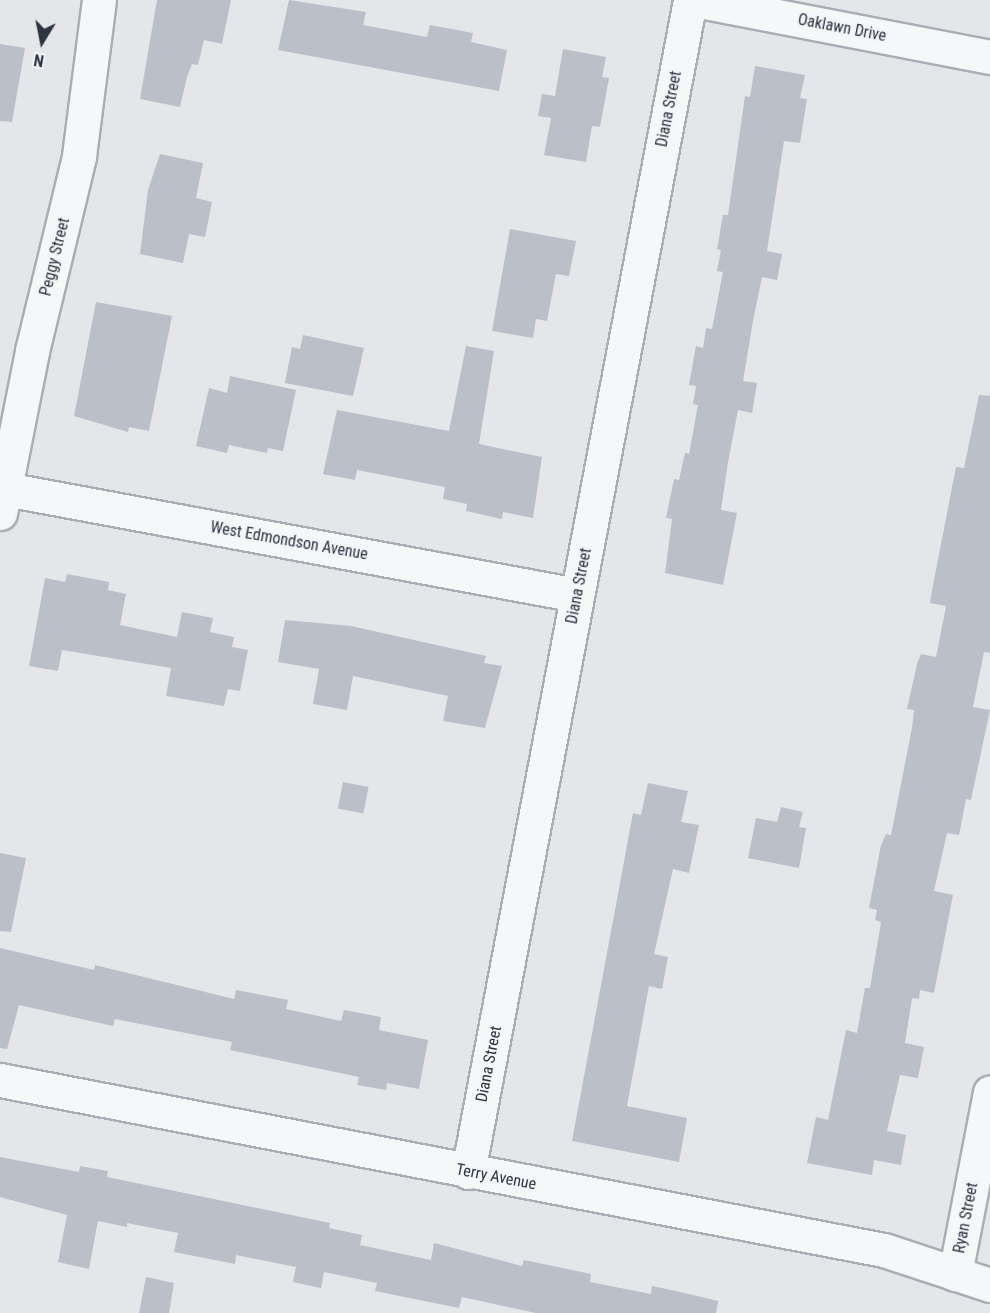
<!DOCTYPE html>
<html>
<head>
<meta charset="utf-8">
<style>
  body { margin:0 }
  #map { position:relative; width:990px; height:1313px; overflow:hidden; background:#e4e6ea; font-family:"Roboto Condensed",sans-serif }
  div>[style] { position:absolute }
  .building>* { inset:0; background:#bbbfc7; transform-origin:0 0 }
  .roads { filter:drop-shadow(2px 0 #a9adb4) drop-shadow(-2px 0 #a9adb4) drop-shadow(0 2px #a9adb4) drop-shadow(0 -2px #a9adb4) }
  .minor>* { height:33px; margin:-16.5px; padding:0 16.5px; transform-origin:16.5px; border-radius:16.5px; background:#f6f7f9 }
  span { translate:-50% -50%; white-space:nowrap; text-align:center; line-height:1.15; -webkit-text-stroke:5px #f3f5f8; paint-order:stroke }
  .street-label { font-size:16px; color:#2c3442 }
  .north { position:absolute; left:12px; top:12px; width:60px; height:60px; -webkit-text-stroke:4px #f3f5f8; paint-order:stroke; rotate:190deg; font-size:16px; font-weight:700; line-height:24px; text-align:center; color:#2c3442 }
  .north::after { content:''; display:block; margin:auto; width:21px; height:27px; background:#2c3442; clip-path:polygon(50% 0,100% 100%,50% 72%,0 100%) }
</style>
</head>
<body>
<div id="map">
  <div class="building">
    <div style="clip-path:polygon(157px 0,231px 0,222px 44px,204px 40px,198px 65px,192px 64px,187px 77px,180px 107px,140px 99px)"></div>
    <div style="clip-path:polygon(289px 0,366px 12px,363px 25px,427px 37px,430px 25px,473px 33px,471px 42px,507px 50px,499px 91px,278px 50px)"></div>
    <div style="clip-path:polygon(0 44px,25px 48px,12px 122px,0 121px)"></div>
    <div style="clip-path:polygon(563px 49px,606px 57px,602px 77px,609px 78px,600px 127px,592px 126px,586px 162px,544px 155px,551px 118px,538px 116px,542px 94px,555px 96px)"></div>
    <div style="clip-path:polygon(755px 66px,805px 75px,800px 98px,807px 99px,800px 143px,784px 141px,767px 251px,782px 254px,777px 280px,762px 277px,753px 321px,743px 381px,757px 383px,752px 413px,738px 410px,728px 462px,721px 510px,737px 513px,723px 585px,665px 573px,672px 519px,666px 518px,674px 479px,679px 480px,685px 453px,689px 454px,698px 405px,693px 404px,696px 386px,689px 385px,696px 346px,703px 348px,706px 328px,712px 329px,723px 272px,717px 271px,721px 250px,717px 249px,723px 215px,728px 215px,745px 96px,750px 97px)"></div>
    <div style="clip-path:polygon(160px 154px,203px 163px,196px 198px,212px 202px,205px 237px,189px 234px,183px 263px,140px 254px,148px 190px)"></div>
    <div style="clip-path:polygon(510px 229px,576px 241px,569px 276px,556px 274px,547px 321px,536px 319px,533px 338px,492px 331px)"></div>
    <div style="clip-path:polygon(96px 302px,172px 316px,149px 431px,129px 427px,128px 432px,74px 416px)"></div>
    <div style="clip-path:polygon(303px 335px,364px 348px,353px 396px,285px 383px,292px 347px,300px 349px)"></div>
    <div style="clip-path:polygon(466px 346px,494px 351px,479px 444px,542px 457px,533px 518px,503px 512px,502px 519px,466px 511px,467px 504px,443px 499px,445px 487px,357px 470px,355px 480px,323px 474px,337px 410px,449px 431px)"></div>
    <div style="clip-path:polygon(230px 376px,296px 390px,283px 451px,268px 448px,267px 453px,229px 445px,227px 453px,196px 446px,209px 388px,227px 393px)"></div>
    <div style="clip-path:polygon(979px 395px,990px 396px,990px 653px,984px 652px,973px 707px,990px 710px,971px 800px,966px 799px,959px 835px,947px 833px,934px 891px,953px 895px,934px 993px,920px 990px,919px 999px,912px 998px,905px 1043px,924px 1047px,918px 1078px,900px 1075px,887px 1131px,906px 1135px,901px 1165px,874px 1160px,872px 1175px,807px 1163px,816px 1117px,828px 1120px,846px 1030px,857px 1033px,865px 988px,870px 988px,881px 922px,875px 920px,877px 910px,869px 908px,881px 845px,886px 834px,891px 835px,912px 728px,914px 710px,907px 709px,917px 664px,921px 654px,936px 657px,946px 606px,930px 603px,932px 590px,956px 467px,964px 468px)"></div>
    <div style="clip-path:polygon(67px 574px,109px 582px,108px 590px,126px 594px,120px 625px,177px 637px,182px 612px,213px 618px,210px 632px,234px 637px,232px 647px,248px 650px,240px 691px,228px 689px,224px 706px,166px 696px,171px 668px,62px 650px,58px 671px,29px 666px,45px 578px,65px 582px)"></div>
    <div style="clip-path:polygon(285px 620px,351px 626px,486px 656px,484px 663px,502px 666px,485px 728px,443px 721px,448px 696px,353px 676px,347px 710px,313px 704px,319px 669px,278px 662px)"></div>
    <div style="left:343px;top:782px;width:26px;height:27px;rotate:11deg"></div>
    <div style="clip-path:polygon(648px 783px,688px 791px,681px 822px,699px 825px,689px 873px,673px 869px,654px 954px,668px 957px,662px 989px,649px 986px,627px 1106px,687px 1118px,679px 1162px,572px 1141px,633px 813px,641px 815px)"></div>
    <div style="clip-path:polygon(781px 807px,803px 812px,799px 827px,806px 828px,799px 868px,748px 858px,756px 818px,777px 822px)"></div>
    <div style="clip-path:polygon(0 853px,26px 858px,11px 932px,0 931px)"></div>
    <div style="clip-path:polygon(0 948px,94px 970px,95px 965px,234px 999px,236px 990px,288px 1000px,286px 1009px,341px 1021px,344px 1010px,381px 1017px,379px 1030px,428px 1040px,419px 1089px,387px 1083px,386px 1090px,357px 1085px,359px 1077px,230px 1050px,232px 1042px,115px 1019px,113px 1026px,19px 1005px,7px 1049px,0 1048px)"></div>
    <div style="clip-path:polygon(0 1157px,79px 1172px,80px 1166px,108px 1171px,107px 1177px,330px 1223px,329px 1228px,362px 1235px,360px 1245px,431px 1260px,434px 1243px,522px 1266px,524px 1260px,591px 1274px,590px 1282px,651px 1294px,652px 1286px,676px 1291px,718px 1301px,716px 1313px,536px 1313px,462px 1297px,459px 1308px,375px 1291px,377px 1283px,324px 1272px,321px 1288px,293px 1282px,296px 1267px,236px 1255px,235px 1264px,174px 1252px,178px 1233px,127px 1223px,127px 1227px,98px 1221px,89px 1269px,58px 1262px,67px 1215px,0 1197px)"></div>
    <div style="clip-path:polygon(146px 1277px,174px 1283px,169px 1313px,139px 1313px)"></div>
  </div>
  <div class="roads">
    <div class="minor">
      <div style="left:694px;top:0;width:301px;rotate:10.9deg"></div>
      <div style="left:0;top:488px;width:587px;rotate:10.51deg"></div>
      <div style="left:0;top:513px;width:165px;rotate:-78.8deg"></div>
      <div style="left:32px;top:351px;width:201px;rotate:-76.4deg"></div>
      <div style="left:79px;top:156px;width:157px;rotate:-82.7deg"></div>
      <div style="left:0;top:1080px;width:900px;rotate:10.89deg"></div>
      <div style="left:884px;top:1250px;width:112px;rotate:18.3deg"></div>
      <div style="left:468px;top:1172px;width:1193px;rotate:-79.27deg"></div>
      <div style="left:955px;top:1274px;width:185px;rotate:-79.1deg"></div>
    </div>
  </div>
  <div class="street-label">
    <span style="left:842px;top:28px;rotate:11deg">Oaklawn Drive</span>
    <span style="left:669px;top:109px;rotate:-79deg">Diana Street</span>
    <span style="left:55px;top:257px;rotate:-76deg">Peggy Street</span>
    <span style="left:289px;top:541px;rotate:10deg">West Edmondson Avenue</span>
    <span style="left:579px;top:586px;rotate:-79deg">Diana Street</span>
    <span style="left:489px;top:1064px;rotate:-79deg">Diana Street</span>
    <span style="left:496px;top:1177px;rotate:11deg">Terry Avenue</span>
    <span style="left:966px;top:1218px;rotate:-79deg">Ryan Street</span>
  </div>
  <div class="north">N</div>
</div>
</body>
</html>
